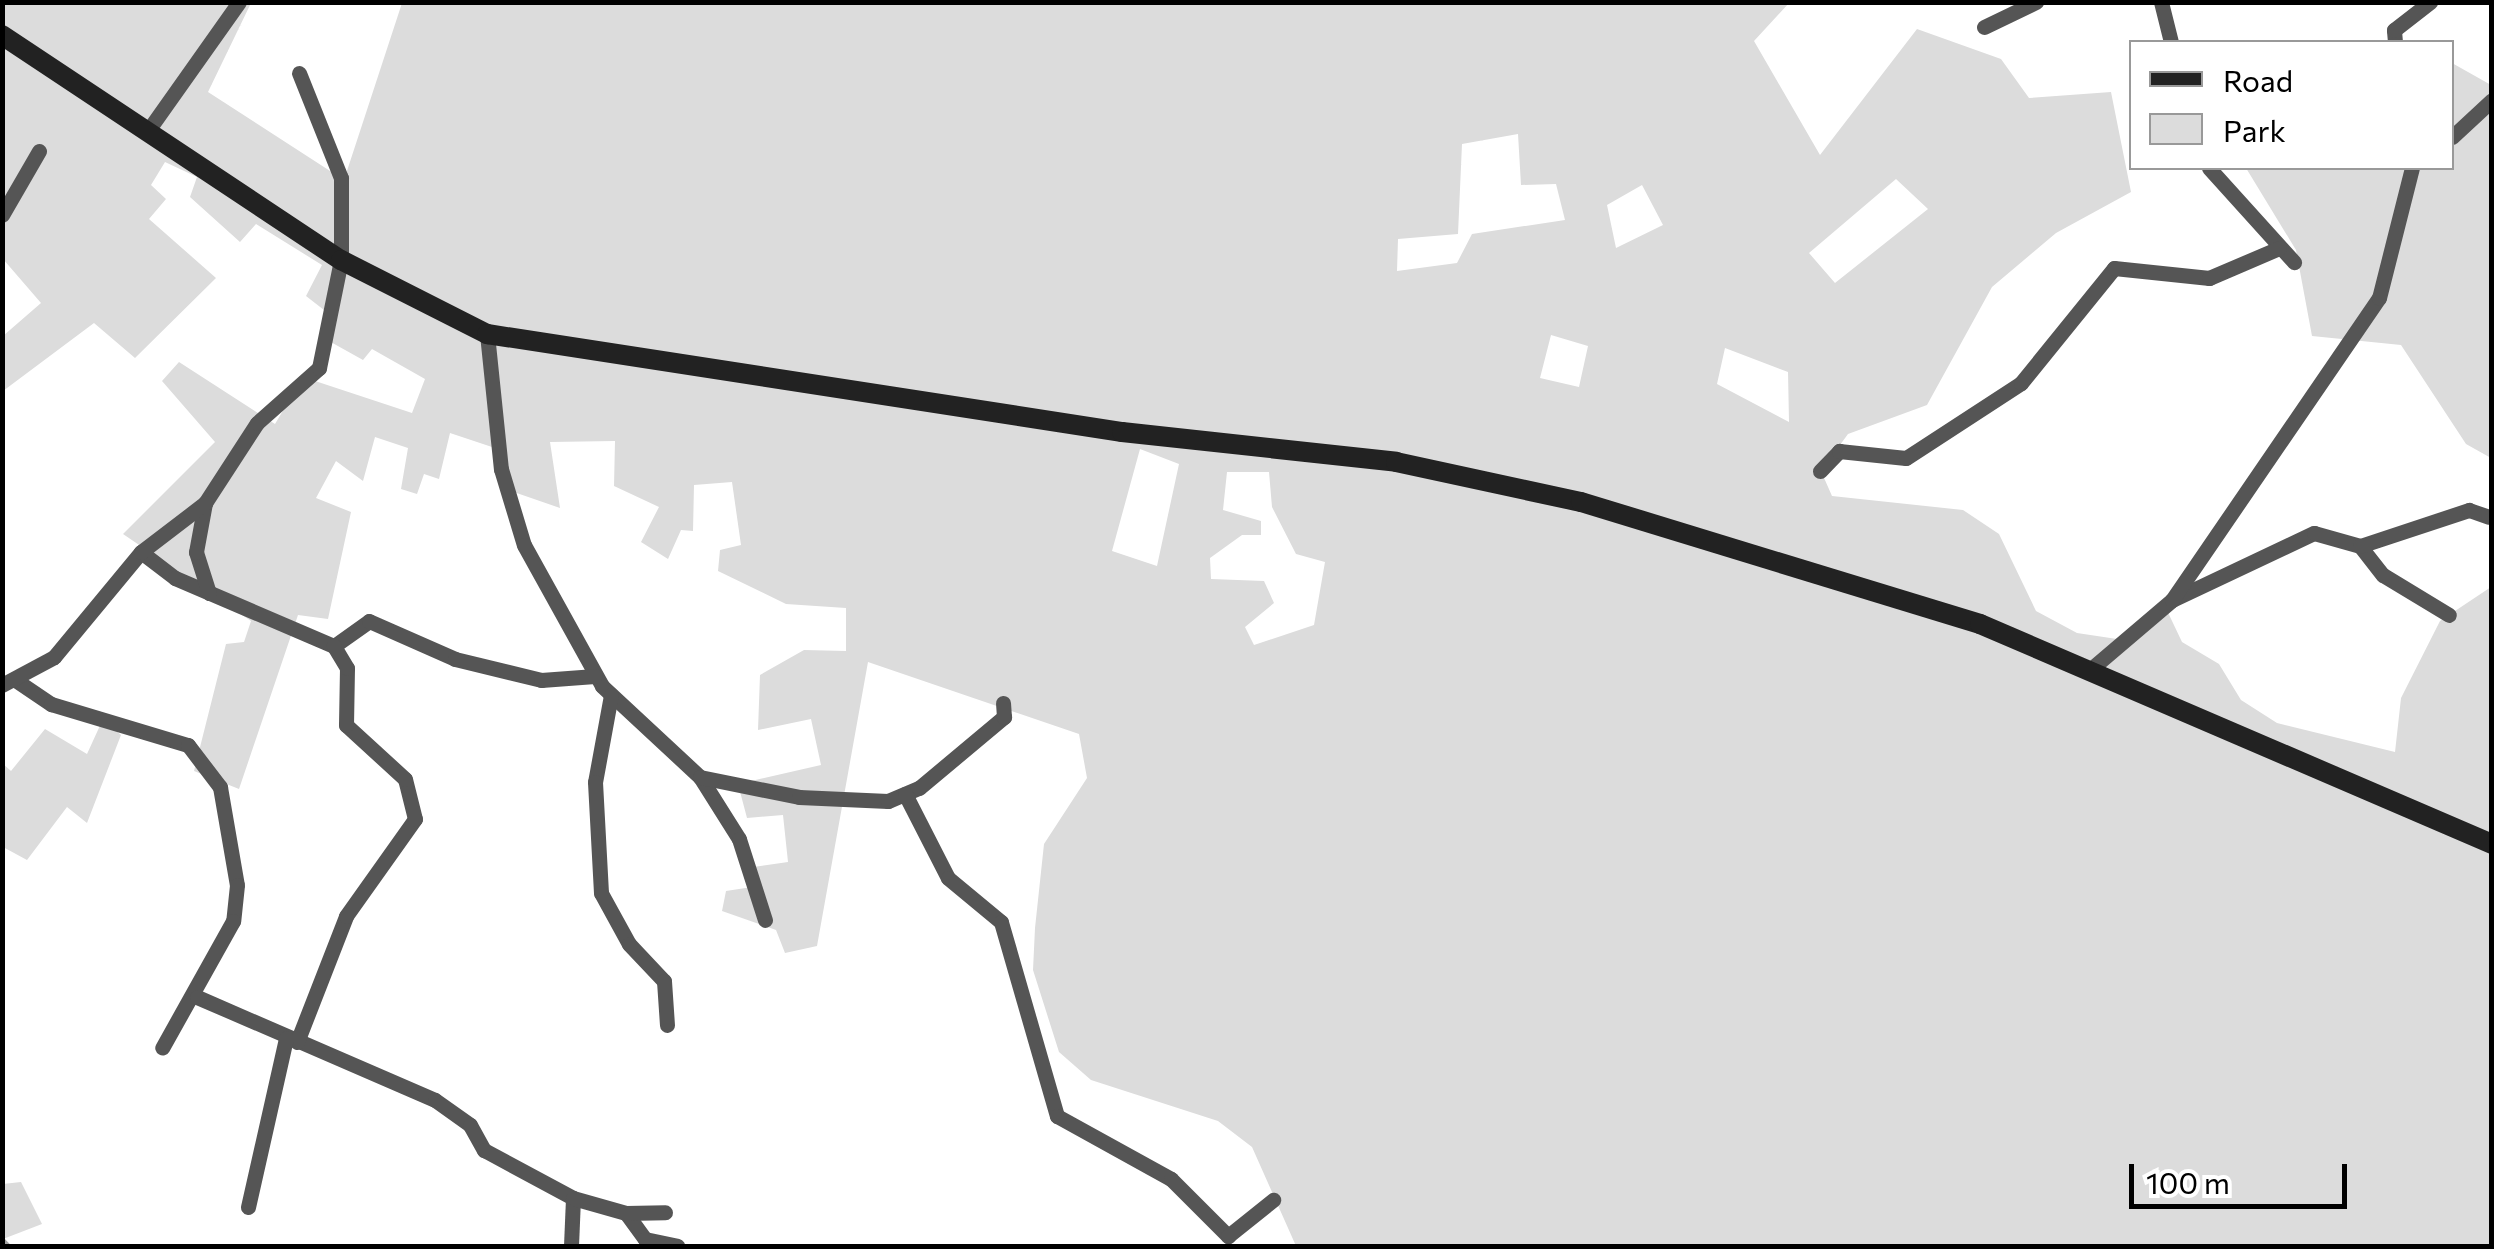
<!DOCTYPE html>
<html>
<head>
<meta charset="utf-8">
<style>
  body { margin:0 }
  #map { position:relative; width:2494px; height:1249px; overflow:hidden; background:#fff; font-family:Commissioner,sans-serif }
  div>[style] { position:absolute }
  .green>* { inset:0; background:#dcdcdc }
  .stream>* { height:4px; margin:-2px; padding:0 2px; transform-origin:2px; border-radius:2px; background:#a3a3a3 }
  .minor>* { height:15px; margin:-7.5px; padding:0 7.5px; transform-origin:7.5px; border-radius:7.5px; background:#555 }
  .secondary>* { height:20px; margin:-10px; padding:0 10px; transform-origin:10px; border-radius:10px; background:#222 }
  span { translate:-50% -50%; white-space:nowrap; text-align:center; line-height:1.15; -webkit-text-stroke:8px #fff; paint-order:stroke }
  .frame { position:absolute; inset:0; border:5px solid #000; pointer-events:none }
  .legend { position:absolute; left:2129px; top:40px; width:325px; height:130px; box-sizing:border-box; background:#fff; border:2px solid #999; margin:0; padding:12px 18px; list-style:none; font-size:30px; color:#000 }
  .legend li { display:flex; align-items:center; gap:20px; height:50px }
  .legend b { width:50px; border:2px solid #999 }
  .scale { position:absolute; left:2129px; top:1164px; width:218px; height:45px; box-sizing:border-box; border:5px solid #000; border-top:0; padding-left:12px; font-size:30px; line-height:35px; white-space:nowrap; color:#000; -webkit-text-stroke:8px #fff; paint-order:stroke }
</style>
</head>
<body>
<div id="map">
  <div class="green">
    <div style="clip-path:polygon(evenodd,3px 3px,251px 3px,208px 92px,344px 180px,402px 3px,1789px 3px,1754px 41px,1820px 155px,1917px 29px,2001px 59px,2029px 98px,2111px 92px,2131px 192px,2056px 233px,1992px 287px,1927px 405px,1848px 434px,1821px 471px,1832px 496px,1963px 510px,1999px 534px,2036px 611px,2077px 633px,2117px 639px,2163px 602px,2182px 642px,2219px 664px,2241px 700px,2277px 723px,2395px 752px,2401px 698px,2440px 621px,2491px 587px,2491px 1246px,1296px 1246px,1252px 1147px,1218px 1121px,1091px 1080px,1059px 1052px,1033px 970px,1035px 928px,1044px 844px,1087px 778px,1079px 734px,868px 662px,817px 946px,785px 953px,776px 930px,722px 911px,726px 891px,752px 887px,753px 867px,788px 862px,783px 815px,747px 818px,738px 784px,821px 765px,811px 719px,758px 730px,760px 675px,804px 650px,846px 651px,846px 608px,786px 604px,718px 571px,720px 550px,741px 545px,732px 482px,694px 485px,693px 531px,681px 530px,668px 559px,641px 542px,659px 507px,614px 486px,615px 441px,550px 442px,560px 508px,499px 487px,501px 450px,450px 433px,439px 479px,424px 474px,417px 494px,401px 489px,408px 448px,375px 437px,363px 481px,336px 461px,316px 498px,351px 512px,328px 619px,298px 615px,239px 789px,194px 771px,226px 644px,244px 642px,251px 621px,123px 534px,215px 442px,162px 381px,179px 362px,275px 424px,303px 377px,412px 413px,425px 379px,372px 349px,363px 360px,320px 336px,333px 317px,306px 296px,322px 265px,256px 224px,240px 242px,190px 197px,197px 177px,165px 162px,151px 185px,166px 199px,149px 219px,216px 278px,135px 358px,94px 323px,3px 391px,3px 336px,41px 303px,3px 259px,3px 3px,1518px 134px,1521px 185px,1556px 184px,1565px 220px,1472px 234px,1457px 263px,1397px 271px,1398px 239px,1458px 234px,1462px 144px,1518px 134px,3px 3px,1896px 179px,1928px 209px,1835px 283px,1809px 253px,1896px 179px,3px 3px,1642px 185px,1663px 225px,1616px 248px,1607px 205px,1642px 185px,3px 3px,1551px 335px,1588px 346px,1579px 387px,1540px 378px,1551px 335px,3px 3px,1725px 348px,1788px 372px,1789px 422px,1717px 384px,1725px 348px,3px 3px,1140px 449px,1179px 464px,1157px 566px,1112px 551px,1140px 449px,3px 3px,1227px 472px,1269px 472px,1272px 507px,1296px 554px,1325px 562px,1314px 625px,1254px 645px,1245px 627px,1274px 603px,1264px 581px,1211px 579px,1210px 558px,1242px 535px,1261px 535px,1261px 521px,1223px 510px,1227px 472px)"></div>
    <div style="clip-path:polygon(2452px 63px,2491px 85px,2491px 458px,2466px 444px,2401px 345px,2312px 336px,2296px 250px,2246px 168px,2452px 168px)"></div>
    <div style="clip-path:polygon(103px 719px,121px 735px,87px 823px,67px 807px,27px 860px,3px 847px,2px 763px,11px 771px,45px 729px,87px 754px)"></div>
    <div style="clip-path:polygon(21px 1182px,42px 1224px,3px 1239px,3px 1184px)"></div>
  </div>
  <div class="stream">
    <div style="left:2px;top:1239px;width:10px;rotate:45deg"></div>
  </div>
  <div class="minor">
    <div style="left:2161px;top:2px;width:41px;rotate:76deg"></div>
    <div style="left:1984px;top:27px;width:58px;rotate:-25.7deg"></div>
    <div style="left:2395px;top:42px;width:12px;rotate:-95deg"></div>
    <div style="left:2394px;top:30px;width:46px;rotate:-37.9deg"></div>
    <div style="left:147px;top:132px;width:159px;rotate:-54.7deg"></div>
    <div style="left:2452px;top:137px;width:54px;rotate:-42.8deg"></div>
    <div style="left:2209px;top:168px;width:127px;rotate:47.9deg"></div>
    <div style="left:2px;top:215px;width:74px;rotate:-60deg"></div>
    <div style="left:487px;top:334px;width:136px;rotate:84.1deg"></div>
    <div style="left:501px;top:469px;width:79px;rotate:73.2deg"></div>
    <div style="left:524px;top:545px;width:161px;rotate:61deg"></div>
    <div style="left:602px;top:686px;width:134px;rotate:42.9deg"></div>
    <div style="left:700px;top:777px;width:73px;rotate:57.8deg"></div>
    <div style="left:739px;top:839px;width:85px;rotate:72.2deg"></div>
    <div style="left:1820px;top:471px;width:28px;rotate:-46deg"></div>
    <div style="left:1839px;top:451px;width:67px;rotate:6deg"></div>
    <div style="left:1906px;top:458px;width:137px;rotate:-33.1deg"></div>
    <div style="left:2021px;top:383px;width:148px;rotate:-51deg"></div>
    <div style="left:2114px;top:268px;width:96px;rotate:6deg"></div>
    <div style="left:2209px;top:278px;width:76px;rotate:-23.2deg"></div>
    <div style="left:2360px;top:546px;width:37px;rotate:52deg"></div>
    <div style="left:2383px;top:575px;width:77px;rotate:31.2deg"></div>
    <div style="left:141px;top:552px;width:43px;rotate:37.4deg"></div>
    <div style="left:175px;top:578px;width:173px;rotate:23.2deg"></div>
    <div style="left:334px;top:646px;width:43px;rotate:-35.5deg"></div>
    <div style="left:369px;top:621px;width:94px;rotate:23.8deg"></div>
    <div style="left:455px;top:659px;width:89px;rotate:13.7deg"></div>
    <div style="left:541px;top:680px;width:54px;rotate:-4.2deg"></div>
    <div style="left:209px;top:593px;width:43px;rotate:-107.6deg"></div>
    <div style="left:196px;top:552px;width:50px;rotate:-79.6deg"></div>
    <div style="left:205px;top:503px;width:95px;rotate:-57deg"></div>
    <div style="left:257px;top:423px;width:83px;rotate:-41.6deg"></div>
    <div style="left:319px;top:368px;width:110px;rotate:-78.5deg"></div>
    <div style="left:341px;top:260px;width:82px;rotate:-90deg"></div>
    <div style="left:341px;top:178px;width:113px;rotate:-111.8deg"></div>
    <div style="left:2172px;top:600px;width:157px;rotate:-25.3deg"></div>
    <div style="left:2314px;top:533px;width:48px;rotate:15.8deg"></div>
    <div style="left:2360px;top:546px;width:115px;rotate:-18.3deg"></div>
    <div style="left:2469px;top:510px;width:21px;rotate:19deg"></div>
    <div style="left:2091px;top:669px;width:106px;rotate:-40.4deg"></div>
    <div style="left:2172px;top:600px;width:366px;rotate:-55.6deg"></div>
    <div style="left:2379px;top:298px;width:134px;rotate:-75.8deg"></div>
    <div style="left:14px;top:679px;width:45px;rotate:34deg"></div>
    <div style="left:51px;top:704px;width:143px;rotate:16.7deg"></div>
    <div style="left:188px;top:745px;width:53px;rotate:52.7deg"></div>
    <div style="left:220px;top:787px;width:99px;rotate:80.2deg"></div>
    <div style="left:237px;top:885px;width:36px;rotate:96deg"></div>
    <div style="left:233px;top:921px;width:145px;rotate:119.2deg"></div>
    <div style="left:2px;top:685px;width:59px;rotate:-28.3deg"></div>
    <div style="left:54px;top:657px;width:136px;rotate:-50.4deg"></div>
    <div style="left:141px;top:552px;width:81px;rotate:-37.4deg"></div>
    <div style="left:611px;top:695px;width:88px;rotate:100.4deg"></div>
    <div style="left:595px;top:782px;width:111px;rotate:86.9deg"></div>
    <div style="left:601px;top:893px;width:58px;rotate:61.2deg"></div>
    <div style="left:629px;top:944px;width:51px;rotate:46.6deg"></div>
    <div style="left:664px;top:981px;width:44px;rotate:86.1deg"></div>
    <div style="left:700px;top:777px;width:101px;rotate:11.4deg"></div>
    <div style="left:799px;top:797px;width:89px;rotate:2.6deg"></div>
    <div style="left:888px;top:801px;width:34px;rotate:-23deg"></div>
    <div style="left:919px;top:788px;width:111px;rotate:-39.9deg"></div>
    <div style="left:1004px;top:717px;width:14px;rotate:-94deg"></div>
    <div style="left:905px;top:794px;width:94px;rotate:62.9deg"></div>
    <div style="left:948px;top:878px;width:69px;rotate:39.7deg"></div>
    <div style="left:1001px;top:922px;width:202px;rotate:73.9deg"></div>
    <div style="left:1057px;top:1116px;width:130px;rotate:28.9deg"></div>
    <div style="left:1171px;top:1179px;width:81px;rotate:45deg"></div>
    <div style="left:1228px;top:1236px;width:58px;rotate:-38.7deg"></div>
    <div style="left:197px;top:997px;width:259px;rotate:23.4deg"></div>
    <div style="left:435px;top:1100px;width:43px;rotate:35.5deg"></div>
    <div style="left:470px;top:1125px;width:29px;rotate:61deg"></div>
    <div style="left:484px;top:1150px;width:101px;rotate:28.3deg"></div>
    <div style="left:573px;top:1198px;width:48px;rotate:92.4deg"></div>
    <div style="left:297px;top:1042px;width:135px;rotate:-68.7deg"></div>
    <div style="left:346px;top:916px;width:119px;rotate:-54.6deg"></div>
    <div style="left:415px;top:819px;width:41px;rotate:-104deg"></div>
    <div style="left:405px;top:779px;width:80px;rotate:-137.5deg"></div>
    <div style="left:346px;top:725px;width:57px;rotate:-89deg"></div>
    <div style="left:347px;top:668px;width:26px;rotate:-121deg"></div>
    <div style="left:573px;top:1198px;width:55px;rotate:15.8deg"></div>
    <div style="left:626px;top:1213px;width:32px;rotate:54deg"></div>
    <div style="left:645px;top:1239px;width:33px;rotate:12deg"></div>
    <div style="left:248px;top:1207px;width:173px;rotate:-77.3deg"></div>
    <div style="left:626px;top:1213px;width:39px;rotate:-1deg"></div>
  </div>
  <div class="secondary">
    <div style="left:2px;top:35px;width:407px;rotate:33.6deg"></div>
    <div style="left:341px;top:260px;width:164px;rotate:26.9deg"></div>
    <div style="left:487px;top:334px;width:643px;rotate:8.77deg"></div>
    <div style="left:1122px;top:432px;width:276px;rotate:6.2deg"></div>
    <div style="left:1396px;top:462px;width:189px;rotate:12.2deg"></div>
    <div style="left:1581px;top:502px;width:417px;rotate:17deg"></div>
    <div style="left:1980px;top:624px;width:557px;rotate:23.25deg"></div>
  </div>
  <div class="frame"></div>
  <ul class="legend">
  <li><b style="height:12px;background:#222"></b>Road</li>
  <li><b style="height:28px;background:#dcdcdc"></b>Park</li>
  </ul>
  <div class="scale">100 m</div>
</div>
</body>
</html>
